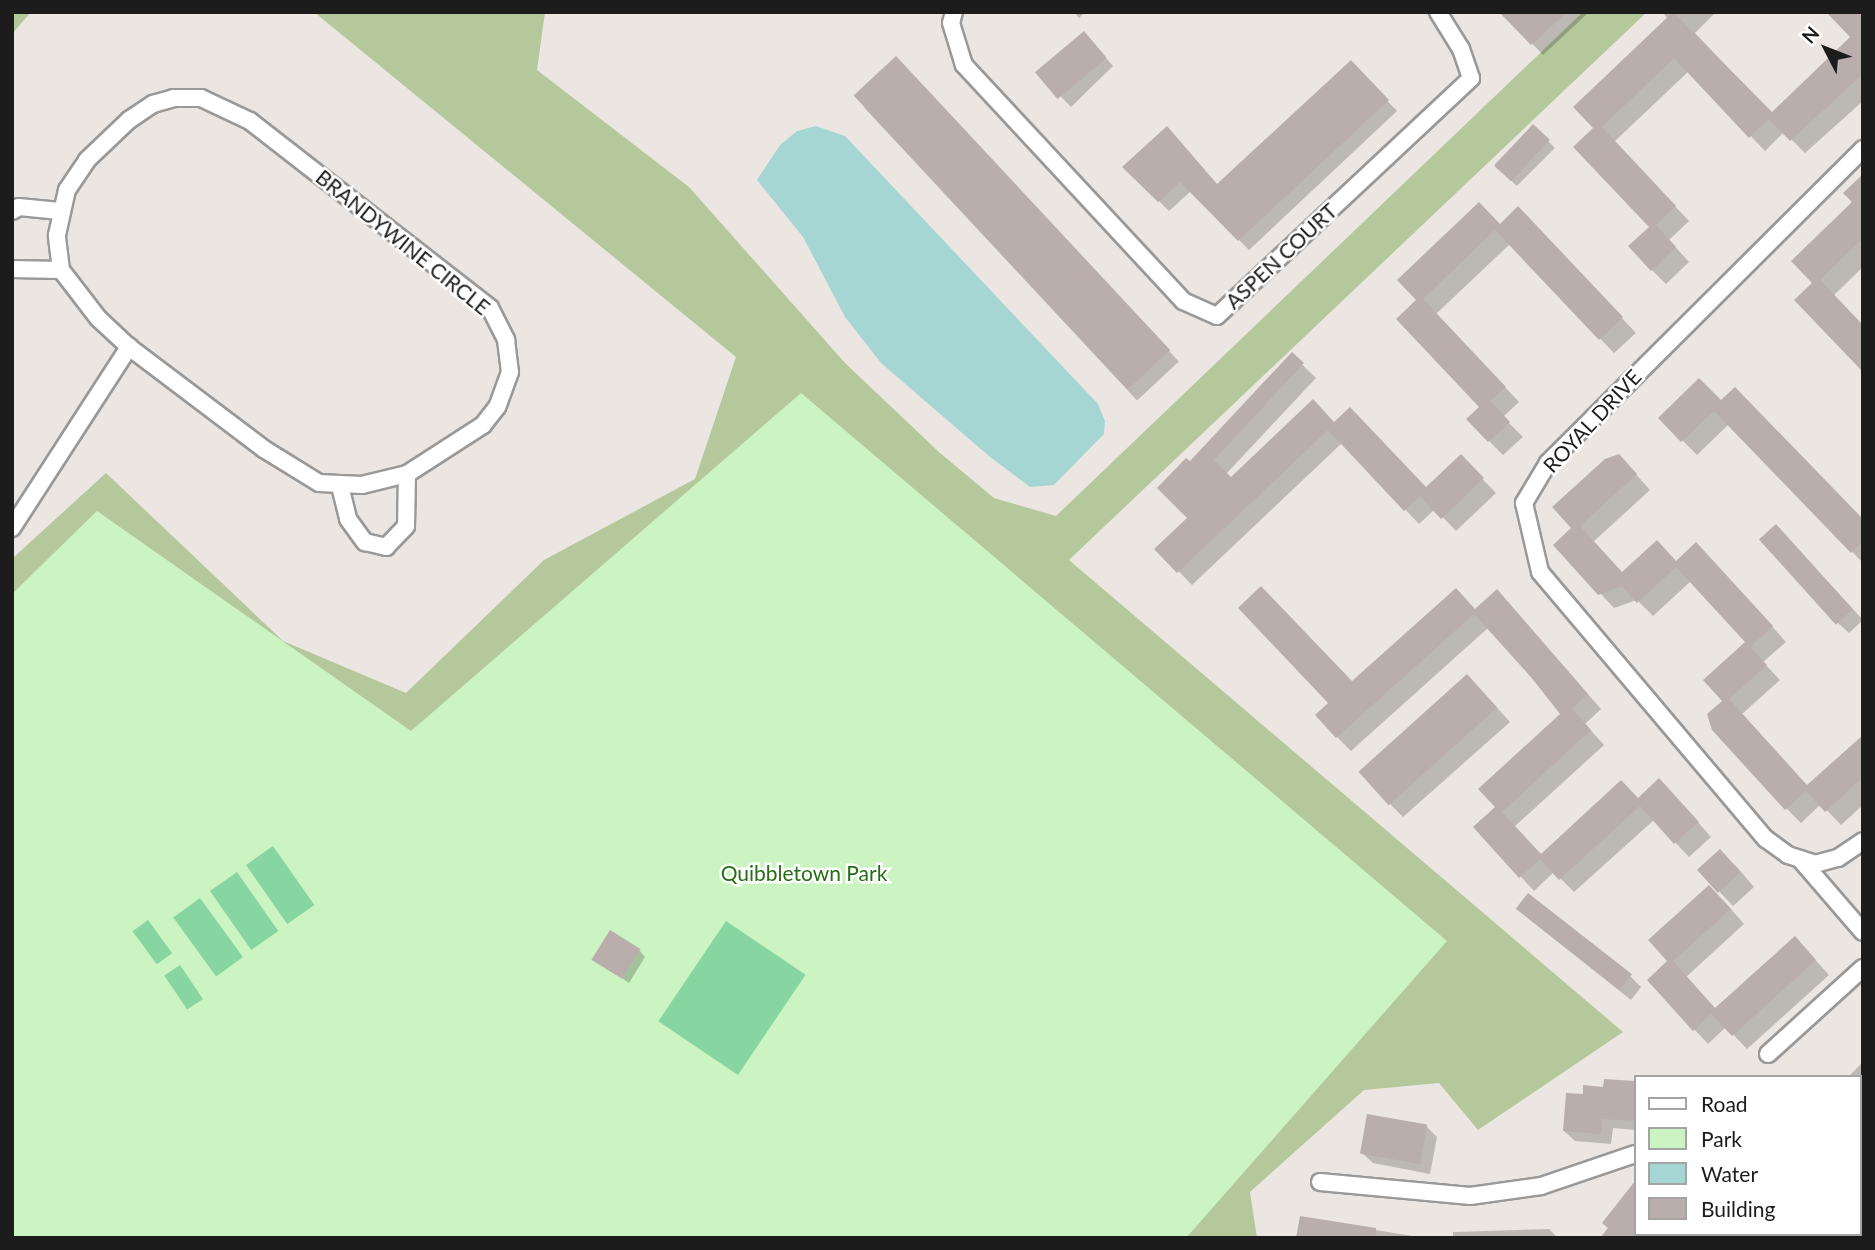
<!DOCTYPE html>
<html>
<head>
<meta charset="utf-8">
<style>
  body { margin:0 }
  #map { position:relative; width:1875px; height:1250px; overflow:hidden; background:#ece6e2; font-family:Lato,sans-serif }
  div>[style] { position:absolute }
  .forest>* { inset:0; background:#b4c89b }
  .park>* { inset:0; background:#ccf3c2 }
  .pitch>* { inset:0; background:#87d5a1; transform-origin:0 0 }
  .water>* { inset:0; background:#a6d6d4 }
  .shadow>* { inset:0; background:#0003; transform-origin:0 0 }
  .building>* { inset:0; background:#b9aeac; transform-origin:0 0 }
  .roads { filter:drop-shadow(2px 0 #999) drop-shadow(-2px 0 #999) drop-shadow(0 2px #999) drop-shadow(0 -2px #999) }
  .minor>* { height:16px; margin:-8px; padding:0 8px; transform-origin:8px; border-radius:8px; background:#fff }
  span { translate:-50% -50%; white-space:nowrap; text-align:center; line-height:1.15; -webkit-text-stroke:5px #fff; paint-order:stroke }
  .street-label { font-size:21px; color:#1c1c1c }
  .park-label { font-size:21px; color:#266e15 }
  .frame { position:absolute; inset:0; border:14px solid #1c1c1c; pointer-events:none }
  .legend { position:absolute; left:1634px; top:1075px; width:228px; height:161px; box-sizing:border-box; background:#fff; border:2px solid #a4a4a4; margin:0; padding:9px 12px; list-style:none; font-size:21px; color:#1c1c1c }
  .legend li { display:flex; align-items:center; gap:14px; height:35px }
  .legend b { width:35px; border:2px solid #a4a4a4 }
  .north { position:absolute; left:1791px; top:14px; width:70px; height:70px; -webkit-text-stroke:5px #fff; paint-order:stroke; rotate:312deg; font-size:19px; font-weight:700; line-height:28px; text-align:center; color:#1c1c1c }
  .north::after { content:''; display:block; margin:auto; width:24px; height:32px; background:#1c1c1c; clip-path:polygon(50% 0,100% 100%,50% 72%,0 100%) }
</style>
</head>
<body>
<div id="map">
  <div class="forest">
    <div style="clip-path:polygon(12px 12px,31px 12px,12px 34px)"></div>
    <div style="clip-path:polygon(314px 12px,545px 12px,537px 70px,689px 187px,845px 363px,940px 453px,994px 498px,1056px 516px,1583px 12px,1647px 12px,1069px 560px,1623px 1032px,1478px 1130px,1439px 1083px,1364px 1090px,1250px 1192px,1257px 1238px,50px 1238px,12px 1195px,14px 557px,106px 473px,283px 641px,406px 693px,544px 560px,695px 479px,736px 357px)"></div>
  </div>
  <div class="park">
    <div style="clip-path:polygon(801px 393px,1447px 941px,1186px 1238px,12px 1238px,12px 594px,97px 511px,411px 731px)"></div>
  </div>
  <div class="pitch">
    <div style="left:273px;top:846px;width:72px;height:33px;rotate:55deg"></div>
    <div style="left:237px;top:872px;width:72px;height:33px;rotate:55deg"></div>
    <div style="left:200px;top:898px;width:73px;height:33px;rotate:54deg"></div>
    <div style="left:148px;top:920px;width:41px;height:19px;rotate:54deg"></div>
    <div style="left:726px;top:921px;width:96px;height:121px;rotate:34deg"></div>
    <div style="left:180px;top:965px;width:41px;height:19px;rotate:56deg"></div>
  </div>
  <div class="water">
    <div style="clip-path:polygon(816px 126px,845px 136px,1098px 404px,1105px 421px,1104px 434px,1054px 485px,1030px 487px,990px 457px,881px 363px,845px 317px,803px 237px,757px 180px,780px 145px,797px 131px)"></div>
  </div>
  <div class="shadow">
    <div style="clip-path:polygon(1074px 12px,1085px 12px,1079px 18px)"></div>
    <div style="clip-path:polygon(1502px 12px,1589px 12px,1543px 55px)"></div>
    <div style="clip-path:polygon(1662px 12px,1716px 12px,1695px 33px,1772px 114px,1853px 38px,1863px 12px,1863px 101px,1805px 153px,1784px 132px,1765px 151px,1689px 71px,1614px 142px,1689px 221px,1669px 240px,1689px 262px,1666px 284px,1652px 270px,1651px 227px,1595px 128px,1668px 19px)"></div>
    <div style="clip-path:polygon(1091px 41px,1113px 66px,1071px 107px,1040px 75px)"></div>
    <div style="clip-path:polygon(1351px 63px,1397px 111px,1249px 250px,1191px 191px,1169px 211px,1125px 167px,1218px 185px)"></div>
    <div style="left:906px;top:69px;width:400px;height:57px;rotate:47deg"></div>
    <div style="left:1533px;top:126px;width:31px;height:54px;rotate:45deg"></div>
    <div style="clip-path:polygon(1863px 176px,1863px 267px,1833px 296px,1814px 283px)"></div>
    <div style="clip-path:polygon(1532px 223px,1636px 333px,1614px 353px,1510px 244px,1436px 314px,1519px 402px,1503px 417px,1523px 437px,1503px 455px,1489px 441px,1482px 407px,1419px 300px,1400px 280px,1500px 226px)"></div>
    <div style="clip-path:polygon(1292px 355px,1316px 378px,1226px 474px,1231px 479px,1334px 424px,1426px 489px,1461px 457px,1496px 493px,1456px 531px,1435px 509px,1419px 524px,1342px 443px,1192px 585px,1157px 549px,1190px 518px,1190px 464px)"></div>
    <div style="clip-path:polygon(1721px 403px,1863px 521px,1863px 563px,1729px 424px,1697px 455px,1660px 418px)"></div>
    <div style="clip-path:polygon(1633px 471px,1650px 490px,1593px 542px,1623px 574px,1711px 559px,1786px 642px,1763px 662px,1780px 680px,1742px 714px,1808px 787px,1863px 737px,1863px 805px,1841px 825px,1821px 804px,1801px 823px,1786px 808px,1724px 701px,1747px 642px,1691px 581px,1653px 616px,1637px 600px,1614px 608px,1555px 545px)"></div>
    <div style="clip-path:polygon(1787px 537px,1863px 620px,1849px 633px,1838px 623px)"></div>
    <div style="clip-path:polygon(1510px 605px,1601px 709px,1585px 724px,1604px 745px,1514px 827px,1541px 856px,1638px 800px,1673px 794px,1711px 837px,1689px 857px,1654px 820px,1574px 892px,1554px 872px,1534px 891px,1475px 827px,1497px 807px,1563px 714px,1488px 628px,1351px 751px,1337px 737px,1352px 683px,1475px 610px)"></div>
    <div style="clip-path:polygon(1481px 690px,1510px 722px,1403px 817px,1389px 803px)"></div>
    <div style="clip-path:polygon(1735px 865px,1754px 887px,1733px 906px,1699px 870px)"></div>
    <div style="clip-path:polygon(1723px 900px,1744px 924px,1686px 977px,1716px 1010px,1809px 953px,1829px 975px,1747px 1049px,1726px 1027px,1708px 1044px,1694px 1029px,1670px 961px)"></div>
    <div style="clip-path:polygon(1529px 919px,1631px 977px,1641px 987px,1631px 1000px)"></div>
    <div style="clip-path:polygon(639px 950px,645px 957px,629px 983px,593px 958px)"></div>
    <div style="clip-path:polygon(1863px 1062px,1863px 1127px,1859px 1077px,1848px 1077px)"></div>
    <div style="clip-path:polygon(1605px 1081px,1635px 1083px,1635px 1130px,1613px 1128px,1611px 1144px,1575px 1141px,1564px 1131px,1584px 1096px,1605px 1089px)"></div>
    <div style="clip-path:polygon(1426px 1126px,1437px 1137px,1430px 1174px,1373px 1163px,1362px 1153px)"></div>
    <div style="clip-path:polygon(1629px 1192px,1635px 1197px,1635px 1234px,1662px 1234px,1659px 1238px,1602px 1238px)"></div>
    <div style="clip-path:polygon(1301px 1218px,1425px 1238px,1298px 1238px)"></div>
    <div style="clip-path:polygon(1859px 1223px,1863px 1238px,1810px 1234px,1859px 1234px)"></div>
    <div style="clip-path:polygon(1549px 1229px,1558px 1238px,1453px 1238px,1453px 1232px)"></div>
  </div>
  <div class="building">
    <div style="clip-path:polygon(1499px 12px,1567px 12px,1531px 45px)"></div>
    <div style="clip-path:polygon(1673px 12px,1772px 112px,1850px 37px,1826px 12px,1863px 12px,1863px 74px,1790px 141px,1769px 119px,1749px 138px,1674px 58px,1602px 127px,1676px 206px,1656px 225px,1676px 247px,1651px 271px,1628px 246px,1649px 227px,1573px 147px,1593px 128px,1573px 107px)"></div>
    <div style="left:1084px;top:31px;width:35px;height:64px;rotate:50deg"></div>
    <div style="left:896px;top:56px;width:402px;height:58px;rotate:47deg"></div>
    <div style="clip-path:polygon(1351px 60px,1389px 100px,1238px 241px,1180px 182px,1158px 202px,1122px 167px,1167px 126px,1217px 184px)"></div>
    <div style="left:1533px;top:124px;width:23px;height:57px;rotate:43deg"></div>
    <div style="clip-path:polygon(1863px 174px,1863px 238px,1820px 280px,1863px 325px,1863px 372px,1794px 300px,1812px 283px,1791px 261px,1852px 202px,1843px 193px)"></div>
    <div style="clip-path:polygon(1479px 202px,1500px 224px,1518px 206px,1623px 317px,1599px 340px,1495px 230px,1423px 299px,1506px 387px,1490px 401px,1510px 422px,1488px 442px,1466px 419px,1479px 407px,1396px 319px,1416px 300px,1397px 280px)"></div>
    <div style="clip-path:polygon(1292px 352px,1304px 363px,1214px 460px,1231px 477px,1313px 399px,1334px 422px,1350px 407px,1426px 487px,1461px 454px,1484px 478px,1441px 519px,1420px 496px,1404px 511px,1328px 430px,1177px 573px,1154px 549px,1187px 518px,1157px 488px,1186px 458px,1190px 461px)"></div>
    <div style="clip-path:polygon(1699px 378px,1721px 400px,1735px 387px,1863px 519px,1863px 541px,1851px 553px,1714px 411px,1681px 442px,1658px 418px)"></div>
    <div style="clip-path:polygon(1619px 454px,1637px 474px,1580px 526px,1622px 572px,1657px 540px,1676px 561px,1696px 542px,1773px 626px,1750px 647px,1767px 665px,1729px 699px,1807px 785px,1863px 735px,1863px 777px,1825px 812px,1806px 791px,1785px 810px,1712px 730px,1707px 714px,1722px 701px,1703px 680px,1745px 642px,1676px 567px,1637px 603px,1622px 586px,1598px 595px,1553px 545px,1571px 528px,1552px 507px,1605px 459px)"></div>
    <div style="left:1776px;top:524px;width:115px;height:23px;rotate:48deg"></div>
    <div style="clip-path:polygon(1261px 586px,1352px 681px,1456px 588px,1475px 609px,1497px 589px,1588px 694px,1572px 709px,1591px 730px,1502px 812px,1541px 854px,1621px 780px,1638px 798px,1659px 778px,1699px 822px,1674px 844px,1640px 806px,1559px 880px,1540px 859px,1519px 878px,1473px 827px,1495px 807px,1478px 789px,1560px 714px,1531px 677px,1474px 614px,1336px 738px,1315px 715px,1328px 703px,1238px 608px)"></div>
    <div style="left:1467px;top:674px;width:45px;height:146px;rotate:48deg"></div>
    <div style="left:1720px;top:849px;width:31px;height:31px;rotate:48deg"></div>
    <div style="clip-path:polygon(1709px 885px,1731px 909px,1673px 961px,1715px 1008px,1795px 936px,1816px 960px,1732px 1036px,1711px 1014px,1693px 1031px,1647px 980px,1667px 961px,1648px 940px)"></div>
    <div style="left:1528px;top:893px;width:132px;height:20px;rotate:38deg"></div>
    <div style="left:610px;top:930px;width:36px;height:35px;rotate:32deg"></div>
    <div style="clip-path:polygon(1604px 1079px,1635px 1081px,1635px 1121px,1602px 1119px,1601px 1134px,1563px 1131px,1566px 1093px,1583px 1094px,1583px 1085px,1603px 1087px)"></div>
    <div style="left:1367px;top:1114px;width:61px;height:40px;rotate:10deg"></div>
    <div style="clip-path:polygon(1635px 1181px,1635px 1238px,1600px 1238px,1608px 1228px,1602px 1223px)"></div>
    <div style="clip-path:polygon(1300px 1216px,1376px 1228px,1376px 1238px,1296px 1238px)"></div>
  </div>
  <div class="roads">
    <div class="minor">
      <div style="left:954px;top:12px;width:11px;rotate:105deg"></div>
      <div style="left:951px;top:23px;width:44px;rotate:72.8deg"></div>
      <div style="left:964px;top:65px;width:322px;rotate:47.1deg"></div>
      <div style="left:1183px;top:301px;width:37px;rotate:24deg"></div>
      <div style="left:1217px;top:316px;width:348px;rotate:-43.1deg"></div>
      <div style="left:1471px;top:78px;width:31px;rotate:-109deg"></div>
      <div style="left:1461px;top:49px;width:44px;rotate:-121.9deg"></div>
      <div style="left:174px;top:98px;width:27px"></div>
      <div style="left:201px;top:98px;width:54px;rotate:25.1deg"></div>
      <div style="left:250px;top:121px;width:304px;rotate:37.9deg"></div>
      <div style="left:490px;top:308px;width:36px;rotate:63deg"></div>
      <div style="left:506px;top:340px;width:32px;rotate:83deg"></div>
      <div style="left:510px;top:372px;width:37px;rotate:110deg"></div>
      <div style="left:497px;top:407px;width:23px;rotate:128deg"></div>
      <div style="left:483px;top:425px;width:90px;rotate:147.2deg"></div>
      <div style="left:407px;top:474px;width:46px;rotate:166.3deg"></div>
      <div style="left:362px;top:485px;width:43px;rotate:-177.3deg"></div>
      <div style="left:319px;top:483px;width:65px;rotate:-148.3deg"></div>
      <div style="left:264px;top:449px;width:169px;rotate:-142.9deg"></div>
      <div style="left:129px;top:347px;width:42px;rotate:-136.9deg"></div>
      <div style="left:98px;top:318px;width:61px;rotate:-127.6deg"></div>
      <div style="left:61px;top:270px;width:35px;rotate:-97deg"></div>
      <div style="left:57px;top:235px;width:46px;rotate:-77.5deg"></div>
      <div style="left:67px;top:190px;width:36px;rotate:-56deg"></div>
      <div style="left:87px;top:160px;width:58px;rotate:-43.6deg"></div>
      <div style="left:129px;top:120px;width:29px;rotate:-34deg"></div>
      <div style="left:153px;top:104px;width:22px;rotate:-16deg"></div>
      <div style="left:1863px;top:149px;width:445px;rotate:135.1deg"></div>
      <div style="left:1548px;top:463px;width:47px;rotate:121deg"></div>
      <div style="left:1524px;top:503px;width:71px;rotate:76.9deg"></div>
      <div style="left:1540px;top:572px;width:350px;rotate:49.8deg"></div>
      <div style="left:1766px;top:839px;width:27px;rotate:36deg"></div>
      <div style="left:1788px;top:855px;width:28px;rotate:18deg"></div>
      <div style="left:1815px;top:864px;width:24px;rotate:-15deg"></div>
      <div style="left:1838px;top:858px;width:30px;rotate:-34deg"></div>
      <div style="left:12px;top:211px;width:8px;rotate:-30deg"></div>
      <div style="left:19px;top:207px;width:41px;rotate:5.6deg"></div>
      <div style="left:12px;top:269px;width:49px;rotate:1.2deg"></div>
      <div style="left:340px;top:486px;width:34px;rotate:76deg"></div>
      <div style="left:348px;top:519px;width:29px;rotate:54deg"></div>
      <div style="left:365px;top:542px;width:22px;rotate:13deg"></div>
      <div style="left:386px;top:547px;width:29px;rotate:-46deg"></div>
      <div style="left:406px;top:526px;width:52px;rotate:-88.9deg"></div>
      <div style="left:12px;top:528px;width:216px;rotate:-57.1deg"></div>
      <div style="left:1800px;top:859px;width:96px;rotate:49.2deg"></div>
      <div style="left:1768px;top:1054px;width:128px;rotate:-42.2deg"></div>
      <div style="left:1320px;top:1182px;width:151px;rotate:5.3deg"></div>
      <div style="left:1470px;top:1196px;width:72px;rotate:-8deg"></div>
      <div style="left:1541px;top:1186px;width:99px;rotate:-18.8deg"></div>
      <div style="left:1755px;top:1234px;width:6px;rotate:39deg"></div>
      <div style="left:1688px;top:1238px;width:5px;rotate:-53deg"></div>
    </div>
  </div>
  <div class="street-label">
    <span style="left:403px;top:242px;rotate:39deg">BRANDYWINE CIRCLE</span>
    <span style="left:1281px;top:256px;rotate:-43deg">ASPEN COURT</span>
    <span style="left:1592px;top:421px;rotate:-47deg">ROYAL DRIVE</span>
  </div>
  <div class="park-label">
    <span style="left:804px;top:873px">Quibbletown Park</span>
  </div>
  <div class="frame"></div>
  <ul class="legend">
  <li><b style="height:9px;background:#fff"></b>Road</li>
  <li><b style="height:19px;background:#ccf3c2"></b>Park</li>
  <li><b style="height:19px;background:#a6d6d4"></b>Water</li>
  <li><b style="height:19px;background:#b9aeac"></b>Building</li>
  </ul>
  <div class="north">N</div>
</div>
</body>
</html>
